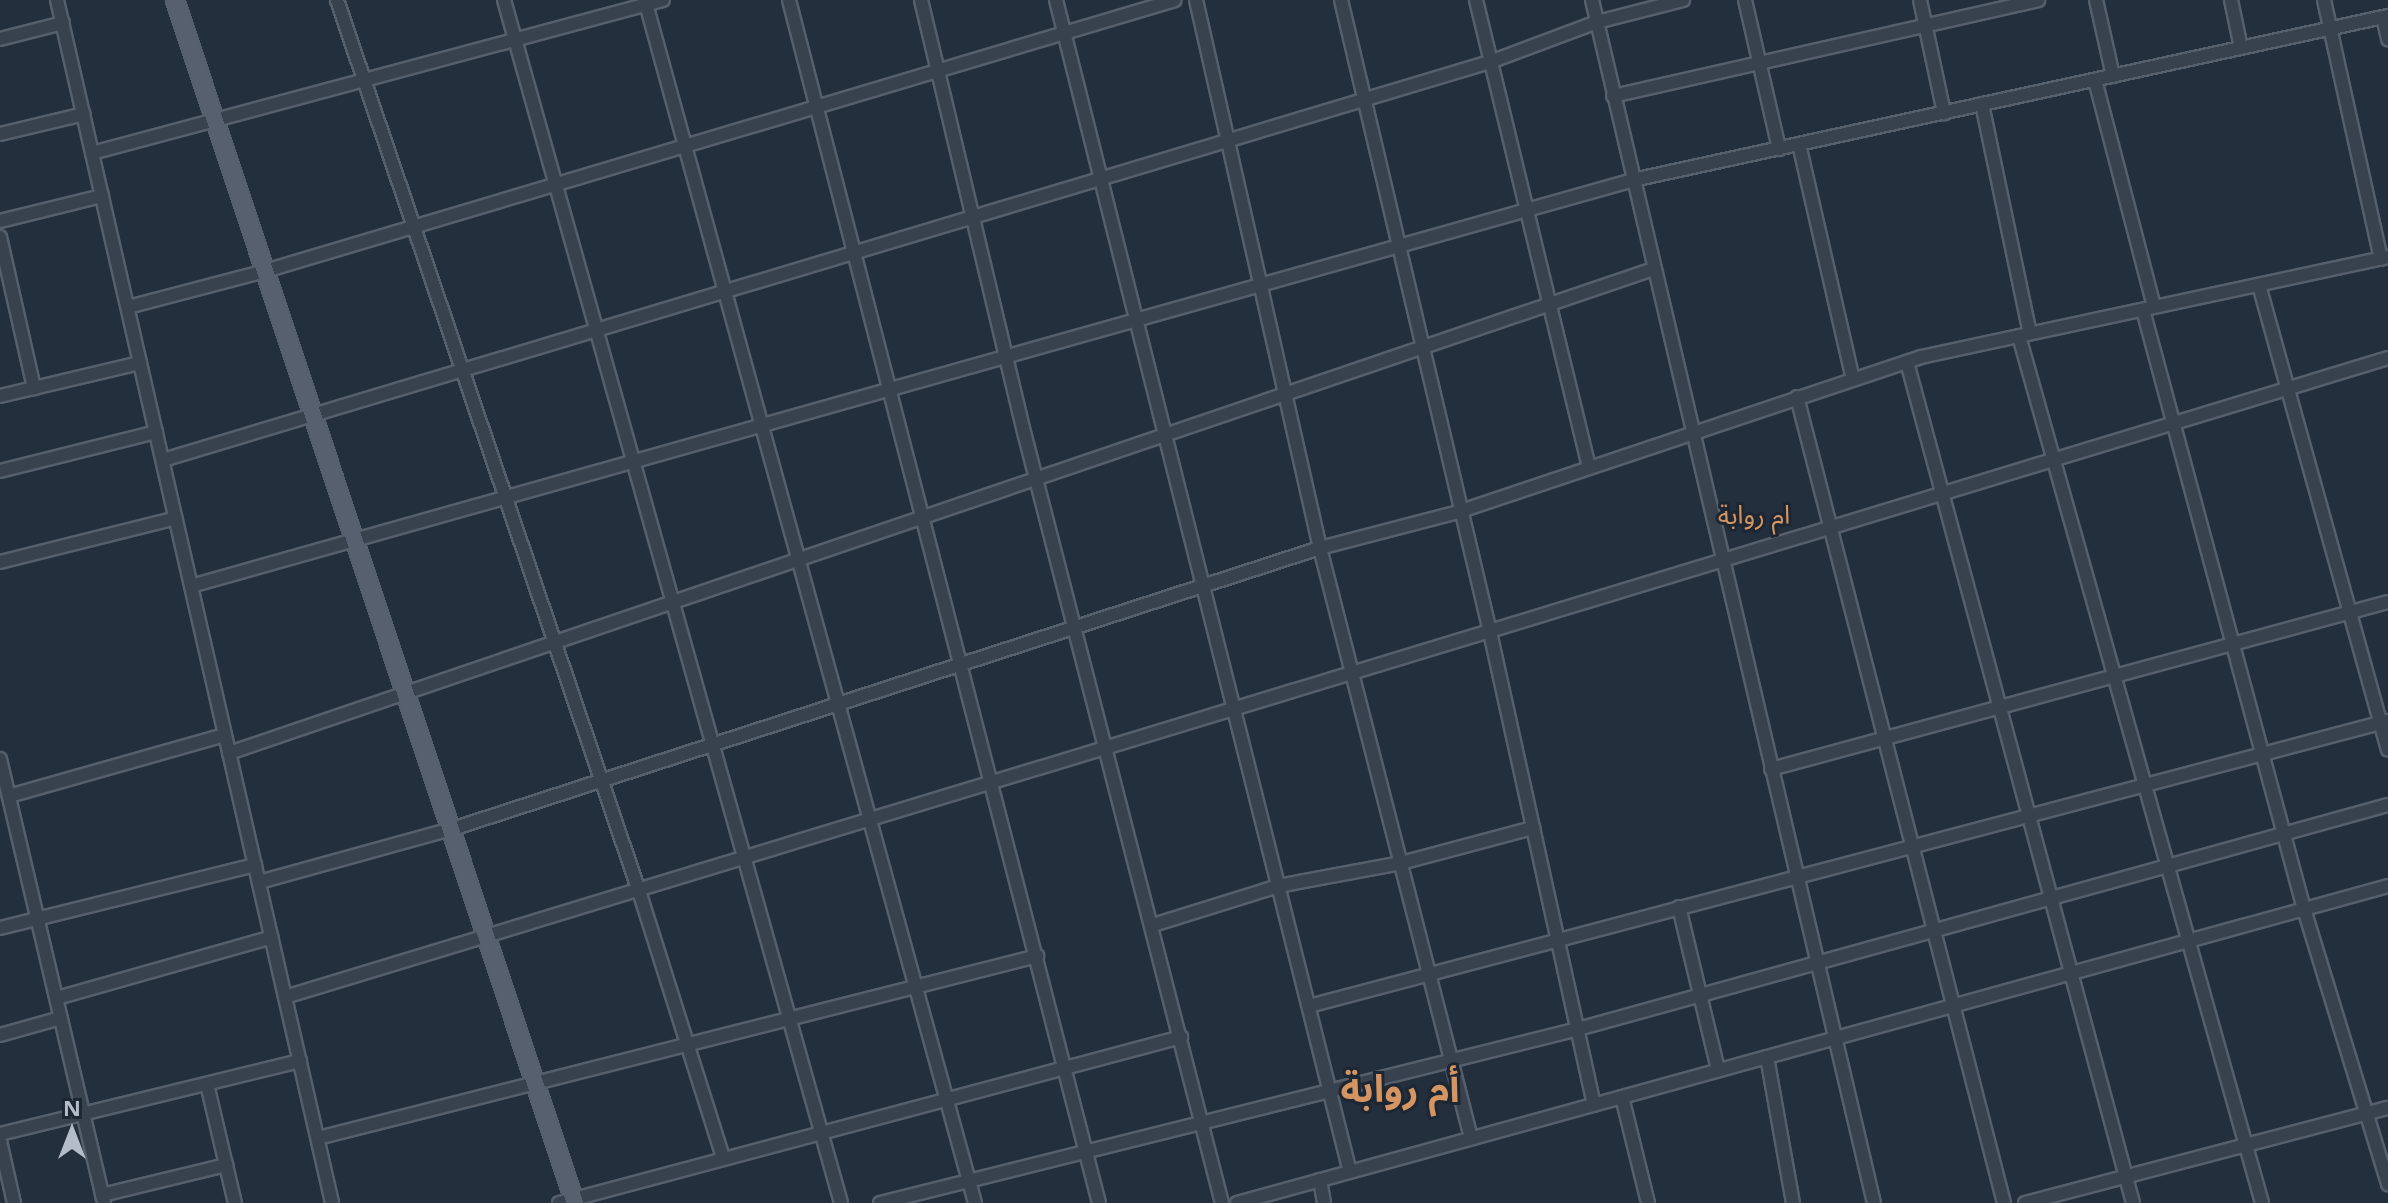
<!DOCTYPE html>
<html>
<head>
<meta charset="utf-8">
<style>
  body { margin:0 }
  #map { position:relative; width:2388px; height:1203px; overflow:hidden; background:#242f3e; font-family:"Noto Sans","Noto Sans Arabic",sans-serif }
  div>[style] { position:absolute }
  .roads { filter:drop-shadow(2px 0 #565f6c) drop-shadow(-2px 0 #565f6c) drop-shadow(0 2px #565f6c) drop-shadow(0 -2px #565f6c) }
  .minor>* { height:12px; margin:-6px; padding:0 6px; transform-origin:6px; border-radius:6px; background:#38414e }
  .major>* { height:16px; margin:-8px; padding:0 8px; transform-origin:8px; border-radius:8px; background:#56606e }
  span { translate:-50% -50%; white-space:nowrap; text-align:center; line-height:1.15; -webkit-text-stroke:6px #1d2633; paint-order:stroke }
  .quarter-label { font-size:26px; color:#d59563 }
  .town-label { font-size:38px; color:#d59563; font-weight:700 }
  .north { position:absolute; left:32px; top:1091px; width:80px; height:80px; -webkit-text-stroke:6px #1d2633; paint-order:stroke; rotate:0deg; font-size:22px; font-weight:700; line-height:32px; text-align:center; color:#b4bcc9 }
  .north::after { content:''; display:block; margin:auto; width:28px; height:36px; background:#b4bcc9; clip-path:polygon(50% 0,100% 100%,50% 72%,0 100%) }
</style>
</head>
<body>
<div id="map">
  <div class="roads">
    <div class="minor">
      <div style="left:57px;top:0;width:1234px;rotate:77.12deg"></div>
      <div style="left:337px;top:0;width:941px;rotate:71.28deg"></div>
      <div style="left:639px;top:891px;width:280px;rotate:72.5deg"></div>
      <div style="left:504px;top:0;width:1249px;rotate:74.35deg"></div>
      <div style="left:645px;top:0;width:1247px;rotate:74.66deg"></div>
      <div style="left:789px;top:0;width:1242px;rotate:75.55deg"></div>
      <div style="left:921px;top:0;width:444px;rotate:76.6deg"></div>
      <div style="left:1024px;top:432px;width:796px;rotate:75.6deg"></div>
      <div style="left:1056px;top:0;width:1208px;rotate:75.92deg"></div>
      <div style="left:1196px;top:0;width:562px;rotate:77.25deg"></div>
      <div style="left:1320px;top:548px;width:609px;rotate:75.64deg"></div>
      <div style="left:1341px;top:0;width:649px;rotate:76.73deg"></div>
      <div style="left:1490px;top:632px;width:484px;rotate:77.6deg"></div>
      <div style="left:1476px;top:0;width:480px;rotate:76.4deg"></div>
      <div style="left:1592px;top:0;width:1236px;rotate:76.81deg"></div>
      <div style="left:1745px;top:0;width:153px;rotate:77.1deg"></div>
      <div style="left:1920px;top:0;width:116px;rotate:78deg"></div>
      <div style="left:2096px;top:0;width:78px;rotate:77.4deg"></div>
      <div style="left:2231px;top:0;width:49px;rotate:78.2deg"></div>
      <div style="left:2324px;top:0;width:265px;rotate:77.6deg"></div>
      <div style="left:2383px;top:17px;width:23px;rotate:77deg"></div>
      <div style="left:0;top:39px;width:65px;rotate:-14.3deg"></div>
      <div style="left:2095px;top:80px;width:234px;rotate:75.4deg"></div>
      <div style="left:1613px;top:96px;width:436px;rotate:-12.7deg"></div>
      <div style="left:1982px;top:104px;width:234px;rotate:78.2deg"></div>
      <div style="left:0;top:134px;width:86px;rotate:-13.4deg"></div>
      <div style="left:1799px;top:144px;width:241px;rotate:77.1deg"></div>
      <div style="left:92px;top:153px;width:591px;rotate:-15deg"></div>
      <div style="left:0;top:221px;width:105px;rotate:-13.8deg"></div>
      <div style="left:0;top:237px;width:155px;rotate:77.3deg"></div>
      <div style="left:2259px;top:285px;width:482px;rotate:74.5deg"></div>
      <div style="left:128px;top:307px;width:142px;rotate:-14.7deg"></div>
      <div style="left:265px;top:271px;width:949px;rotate:-16.58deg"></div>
      <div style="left:2143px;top:310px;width:620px;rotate:74.96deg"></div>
      <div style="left:2304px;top:909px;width:288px;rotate:73deg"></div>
      <div style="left:2019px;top:336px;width:900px;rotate:74.34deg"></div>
      <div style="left:1907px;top:362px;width:871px;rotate:74.96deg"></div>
      <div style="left:0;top:396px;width:144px;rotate:-13.3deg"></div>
      <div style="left:1797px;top:397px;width:832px;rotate:75.6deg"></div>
      <div style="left:163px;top:460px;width:1385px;rotate:-16.7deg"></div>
      <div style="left:1490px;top:62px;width:114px;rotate:-20.5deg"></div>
      <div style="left:1597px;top:22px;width:89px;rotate:-14.3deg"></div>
      <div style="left:0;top:471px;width:161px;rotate:-14deg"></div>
      <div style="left:0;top:562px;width:181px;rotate:-14deg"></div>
      <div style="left:191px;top:586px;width:1498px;rotate:-15.72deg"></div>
      <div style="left:1633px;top:180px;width:773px;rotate:-12.26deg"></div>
      <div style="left:229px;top:753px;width:1504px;rotate:-18.77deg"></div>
      <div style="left:0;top:759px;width:456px;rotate:76.8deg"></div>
      <div style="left:1771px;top:769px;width:639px;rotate:-15.15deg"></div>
      <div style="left:9px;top:796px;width:224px;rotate:-15.8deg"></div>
      <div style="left:259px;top:882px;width:200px;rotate:-15.4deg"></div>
      <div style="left:452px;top:829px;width:912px;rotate:-17.94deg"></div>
      <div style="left:1320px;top:548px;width:143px;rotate:-14.6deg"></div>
      <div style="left:1458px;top:512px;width:488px;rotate:-18.5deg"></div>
      <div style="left:1921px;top:357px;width:478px;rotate:-12.1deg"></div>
      <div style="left:1679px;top:907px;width:168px;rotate:76.5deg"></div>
      <div style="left:1153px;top:925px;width:131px;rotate:-17.3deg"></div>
      <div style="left:1278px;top:886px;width:125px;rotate:-10.6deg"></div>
      <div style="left:1401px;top:863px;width:137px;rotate:-14.9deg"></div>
      <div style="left:0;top:928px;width:263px;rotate:-13.9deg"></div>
      <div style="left:285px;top:997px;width:2198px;rotate:-16.9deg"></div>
      <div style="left:57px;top:998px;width:223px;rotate:-15.8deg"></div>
      <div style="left:1309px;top:1006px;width:1116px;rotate:-14.8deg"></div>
      <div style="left:0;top:1035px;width:63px;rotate:-15.6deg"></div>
      <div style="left:1767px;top:1057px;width:148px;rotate:79.9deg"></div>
      <div style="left:207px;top:1084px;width:122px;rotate:76.8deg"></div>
      <div style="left:1622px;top:1097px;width:109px;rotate:76.2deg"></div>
      <div style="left:0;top:1134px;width:309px;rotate:-13.7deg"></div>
      <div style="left:318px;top:1138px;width:742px;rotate:-14.2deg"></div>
      <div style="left:0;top:1141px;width:64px;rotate:77.3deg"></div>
      <div style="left:1320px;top:1180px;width:23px;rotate:80deg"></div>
      <div style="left:102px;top:1195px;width:128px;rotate:-13.6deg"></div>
      <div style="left:559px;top:1203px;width:644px;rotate:-14.94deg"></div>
      <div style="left:880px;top:1203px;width:719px;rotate:-14deg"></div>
      <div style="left:1578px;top:1029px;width:840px;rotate:-15.46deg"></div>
      <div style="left:1237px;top:1203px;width:1194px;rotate:-15.4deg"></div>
      <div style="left:2025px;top:1203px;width:375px;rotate:-14.7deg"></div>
    </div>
    <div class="major">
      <div style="left:175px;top:0;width:1268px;rotate:71.61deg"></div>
    </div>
  </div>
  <div class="quarter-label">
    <span style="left:1754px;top:515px">ام روابة</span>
  </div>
  <div class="town-label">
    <span style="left:1400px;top:1088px">أم روابة</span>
  </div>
  <div class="north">N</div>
</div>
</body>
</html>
